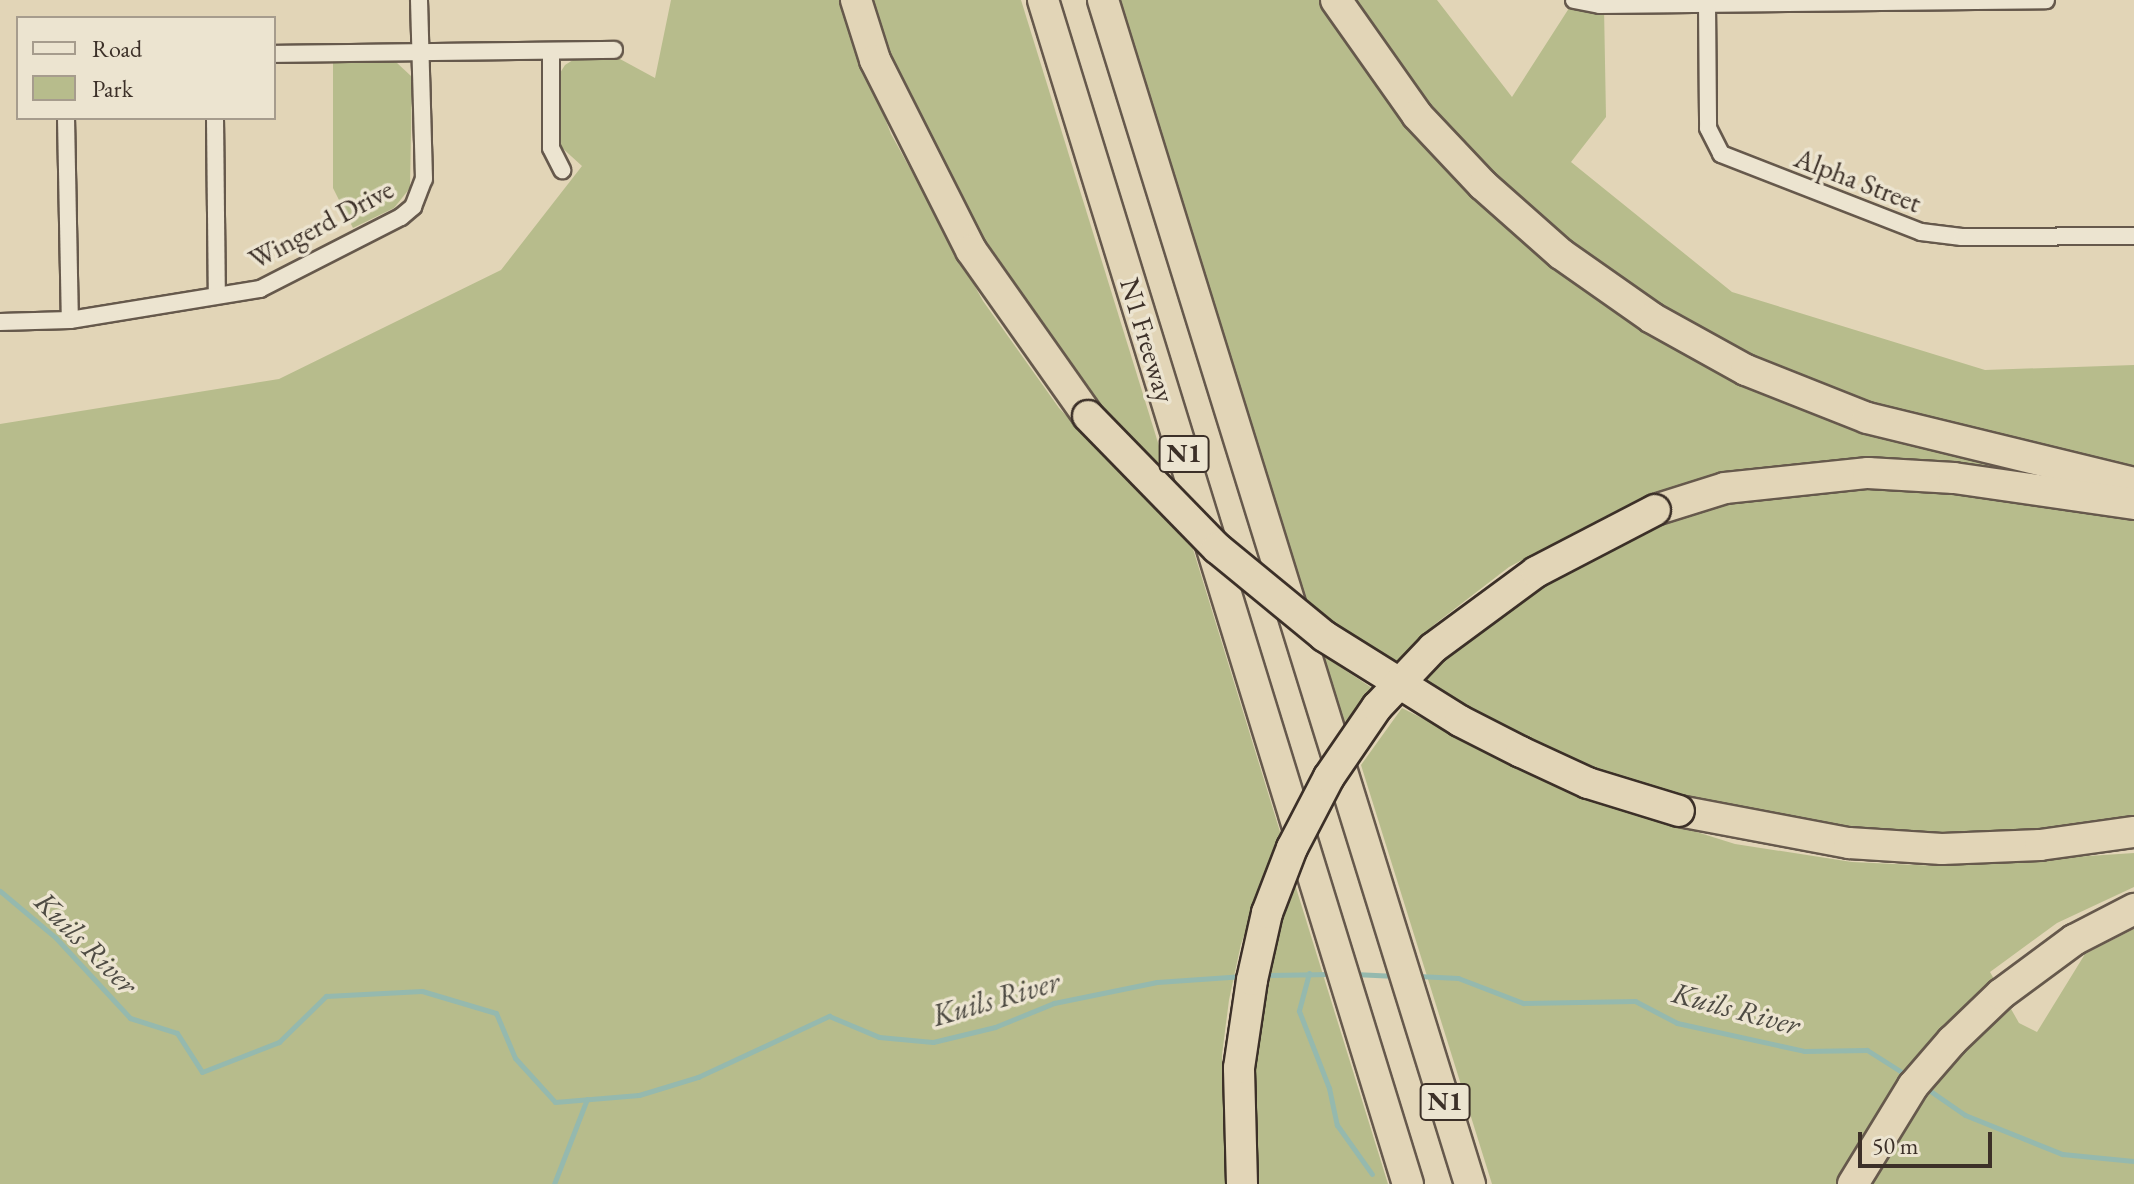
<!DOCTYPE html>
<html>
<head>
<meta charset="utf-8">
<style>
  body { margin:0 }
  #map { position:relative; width:2134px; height:1184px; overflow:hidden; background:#e2d5b7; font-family:"EB Garamond",serif }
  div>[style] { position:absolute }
  .green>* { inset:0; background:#b7bc8c }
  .stream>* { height:5px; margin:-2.5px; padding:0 2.5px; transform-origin:2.5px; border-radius:2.5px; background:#95b9ae }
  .roads { filter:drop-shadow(2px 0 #66594c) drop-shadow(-2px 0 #66594c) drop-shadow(0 2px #66594c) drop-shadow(0 -2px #66594c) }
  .street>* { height:16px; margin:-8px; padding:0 8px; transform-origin:8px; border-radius:8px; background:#ece4d0 }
  .highway>* { height:30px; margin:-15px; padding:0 15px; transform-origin:15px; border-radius:15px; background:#e2d5b7 }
  .bridges { filter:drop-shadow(2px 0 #3c3028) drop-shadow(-2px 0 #3c3028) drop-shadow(0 2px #3c3028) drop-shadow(0 -2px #3c3028) }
  .highway-bridge>* { height:30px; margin:-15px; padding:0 15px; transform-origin:15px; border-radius:15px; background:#e2d5b7 }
  span { translate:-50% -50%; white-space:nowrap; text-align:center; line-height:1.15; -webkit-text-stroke:7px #ece4d0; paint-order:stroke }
  .shield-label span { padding:2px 6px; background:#ece4d0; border:2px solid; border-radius:6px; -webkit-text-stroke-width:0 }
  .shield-label { font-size:26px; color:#3c3028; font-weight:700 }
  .street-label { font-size:28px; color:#3c3028 }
  .water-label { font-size:30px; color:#4e4b43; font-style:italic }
  .legend { position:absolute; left:16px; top:16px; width:260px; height:104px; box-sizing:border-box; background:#ece4d0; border:2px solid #a69c8d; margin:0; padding:10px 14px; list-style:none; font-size:24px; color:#3c3028 }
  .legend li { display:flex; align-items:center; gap:16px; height:40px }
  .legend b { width:40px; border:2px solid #a69c8d }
  .scale { position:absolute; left:1858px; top:1132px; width:134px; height:36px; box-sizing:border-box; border:4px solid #3c3028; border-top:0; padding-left:10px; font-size:24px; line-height:28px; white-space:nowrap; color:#3c3028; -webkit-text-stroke:6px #ece4d0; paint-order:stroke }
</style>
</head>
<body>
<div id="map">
  <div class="green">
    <div style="clip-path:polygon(671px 0,839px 0,891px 134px,983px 301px,1059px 408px,1193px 549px,1281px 835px,1241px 944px,1229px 1000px,1222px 1055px,1226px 1184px,0 1184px,0 424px,279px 379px,501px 270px,582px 166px,560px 146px,560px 73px,565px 65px,573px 60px,620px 59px,655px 78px)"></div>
    <div style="clip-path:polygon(870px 0,1021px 0,1172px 488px,1080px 386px,999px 270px,922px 130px)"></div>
    <div style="clip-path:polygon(1120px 0,1327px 0,1347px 35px,1641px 322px,1989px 461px,1988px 469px,1905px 460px,1826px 461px,1709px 480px,1637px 500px,1509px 567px,1435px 624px,1392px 666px,1308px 607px)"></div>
    <div style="clip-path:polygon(1349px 0,1437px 0,1512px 97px,1573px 2px,1604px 7px,1606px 117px,1571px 162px,1732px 292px,1985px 370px,2134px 365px,2134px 471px,1857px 403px,1752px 360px,1635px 295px,1530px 215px,1410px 89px)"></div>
    <div style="clip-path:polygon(333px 62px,396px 62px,412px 77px,410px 188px,394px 208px,353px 228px,333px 188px)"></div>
    <div style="clip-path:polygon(1846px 487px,1919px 489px,2134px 516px,2134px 822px,2022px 835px,1875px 837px,1682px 803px,1546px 753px,1418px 682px,1502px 607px,1667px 520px,1737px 500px)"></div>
    <div style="clip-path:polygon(1324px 656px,1372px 688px,1344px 723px)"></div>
    <div style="clip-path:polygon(1402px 708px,1566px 791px,1735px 844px,1852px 862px,1937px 866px,2134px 853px,2134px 887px,2057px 923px,1990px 972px,2019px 1023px,2037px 1032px,2085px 954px,2134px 929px,2134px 1184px,1492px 1184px,1361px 765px)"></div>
    <div style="clip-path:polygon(1293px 878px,1388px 1184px,1256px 1184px,1252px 1060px,1264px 972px)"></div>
  </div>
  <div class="stream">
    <div style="left:0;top:891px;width:73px;rotate:40deg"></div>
    <div style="left:56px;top:938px;width:109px;rotate:47.2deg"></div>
    <div style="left:130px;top:1018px;width:49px;rotate:17.7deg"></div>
    <div style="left:177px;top:1033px;width:46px;rotate:57.3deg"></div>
    <div style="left:202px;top:1072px;width:83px;rotate:-21.3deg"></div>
    <div style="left:279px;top:1042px;width:66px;rotate:-44.4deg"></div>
    <div style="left:326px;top:996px;width:96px;rotate:-3deg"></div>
    <div style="left:422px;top:991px;width:77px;rotate:16.6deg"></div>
    <div style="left:496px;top:1013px;width:49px;rotate:67.1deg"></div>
    <div style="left:515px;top:1058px;width:59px;rotate:47.7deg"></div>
    <div style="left:555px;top:1102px;width:84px;rotate:-4.8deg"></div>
    <div style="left:639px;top:1095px;width:62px;rotate:-17deg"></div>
    <div style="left:698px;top:1077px;width:145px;rotate:-25deg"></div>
    <div style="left:829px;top:1016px;width:54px;rotate:22.8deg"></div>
    <div style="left:879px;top:1037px;width:54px;rotate:5.3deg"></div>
    <div style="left:933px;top:1042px;width:64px;rotate:-13.6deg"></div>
    <div style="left:995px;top:1027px;width:64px;rotate:-22.1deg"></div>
    <div style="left:1054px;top:1003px;width:105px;rotate:-11.5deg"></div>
    <div style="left:1157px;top:982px;width:87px;rotate:-3.9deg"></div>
    <div style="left:1309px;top:973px;width:39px;rotate:105deg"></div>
    <div style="left:1299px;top:1011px;width:83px;rotate:68.7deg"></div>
    <div style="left:1329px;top:1088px;width:38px;rotate:78deg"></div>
    <div style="left:1337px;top:1125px;width:60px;rotate:54.5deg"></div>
    <div style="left:1354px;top:974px;width:42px;rotate:2.7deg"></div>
    <div style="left:1262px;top:975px;width:70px;rotate:-0.8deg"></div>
    <div style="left:1418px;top:976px;width:40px;rotate:2.9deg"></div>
    <div style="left:1458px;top:978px;width:70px;rotate:21deg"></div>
    <div style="left:1523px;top:1003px;width:112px;rotate:-1deg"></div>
    <div style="left:1635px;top:1001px;width:47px;rotate:27.6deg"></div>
    <div style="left:1677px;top:1023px;width:130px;rotate:12.4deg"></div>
    <div style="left:1804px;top:1051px;width:63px;rotate:-0.9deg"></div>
    <div style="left:1867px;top:1050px;width:49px;rotate:32.4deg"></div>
    <div style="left:1926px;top:1088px;width:47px;rotate:34.7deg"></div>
    <div style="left:1965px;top:1115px;width:105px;rotate:21.9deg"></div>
    <div style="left:2062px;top:1154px;width:72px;rotate:5.6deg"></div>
    <div style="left:554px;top:1184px;width:91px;rotate:-68.8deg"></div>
  </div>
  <div class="roads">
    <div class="street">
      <div style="left:1574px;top:0;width:26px;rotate:11deg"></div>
      <div style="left:1600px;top:5px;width:446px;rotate:-0.6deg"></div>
      <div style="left:1707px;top:4px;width:124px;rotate:89.5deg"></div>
      <div style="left:1708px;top:128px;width:29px;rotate:63deg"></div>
      <div style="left:1721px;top:154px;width:215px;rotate:21.3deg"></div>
      <div style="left:1921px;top:232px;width:41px;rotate:7deg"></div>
      <div style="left:1962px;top:237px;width:172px;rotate:-0.3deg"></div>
      <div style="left:551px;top:51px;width:97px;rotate:90deg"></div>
      <div style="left:551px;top:148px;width:25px;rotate:63deg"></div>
      <div style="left:274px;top:54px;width:340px;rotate:-0.7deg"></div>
      <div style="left:66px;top:118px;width:202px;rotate:88.9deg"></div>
      <div style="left:215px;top:118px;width:177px;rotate:89.4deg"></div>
      <div style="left:0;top:322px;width:70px;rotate:-1.6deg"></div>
      <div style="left:70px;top:320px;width:193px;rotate:-9.3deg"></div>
      <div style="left:260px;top:289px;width:158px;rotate:-27.1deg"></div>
      <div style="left:401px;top:217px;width:16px;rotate:-40deg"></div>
      <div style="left:413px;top:207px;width:30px;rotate:-69deg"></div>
      <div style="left:424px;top:179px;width:179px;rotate:-91.6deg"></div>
    </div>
    <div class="highway">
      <div style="left:856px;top:0;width:63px;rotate:72.4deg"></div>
      <div style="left:875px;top:60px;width:213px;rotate:63.2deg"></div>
      <div style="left:971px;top:250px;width:203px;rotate:54.8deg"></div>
      <div style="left:1043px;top:0;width:1239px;rotate:72.87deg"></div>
      <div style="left:1103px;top:0;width:1240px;rotate:72.78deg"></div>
      <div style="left:1336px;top:0;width:141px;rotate:54.8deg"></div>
      <div style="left:1417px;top:115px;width:96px;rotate:46.7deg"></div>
      <div style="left:1483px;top:185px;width:104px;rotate:41.5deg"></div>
      <div style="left:1561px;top:254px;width:111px;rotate:35.1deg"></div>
      <div style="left:1652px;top:318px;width:107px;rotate:29deg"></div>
      <div style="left:1746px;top:370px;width:130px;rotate:21.6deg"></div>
      <div style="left:1867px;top:418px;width:275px;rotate:13.7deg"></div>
      <div style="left:1655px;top:510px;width:73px;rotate:-17.4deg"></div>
      <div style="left:1725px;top:488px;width:144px;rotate:-6deg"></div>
      <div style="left:1868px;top:473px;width:86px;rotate:3.3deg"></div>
      <div style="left:1954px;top:478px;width:182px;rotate:8.2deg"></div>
      <div style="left:1679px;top:811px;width:173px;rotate:10.7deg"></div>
      <div style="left:1849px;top:843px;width:93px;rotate:3.7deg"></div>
      <div style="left:1942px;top:849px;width:98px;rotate:-2.3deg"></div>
      <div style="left:2040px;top:845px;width:95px;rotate:-7.9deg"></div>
      <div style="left:1853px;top:1184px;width:115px;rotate:-58.5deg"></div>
      <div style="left:1913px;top:1086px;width:60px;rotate:-49.1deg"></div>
      <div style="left:1952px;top:1041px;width:68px;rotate:-43.8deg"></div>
      <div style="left:2001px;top:994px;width:91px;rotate:-36.5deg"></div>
      <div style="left:2074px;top:940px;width:68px;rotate:-27.3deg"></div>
    </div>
  </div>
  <div class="bridges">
    <div class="highway-bridge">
      <div style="left:1088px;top:416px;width:185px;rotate:45.7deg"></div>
      <div style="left:1217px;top:548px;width:139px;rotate:39.4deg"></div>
      <div style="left:1324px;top:636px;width:160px;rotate:32deg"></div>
      <div style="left:1460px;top:721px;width:68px;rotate:26.9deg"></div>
      <div style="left:1521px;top:752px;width:74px;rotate:24.8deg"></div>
      <div style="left:1588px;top:783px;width:95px;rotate:17.1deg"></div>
      <div style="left:1242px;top:1184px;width:116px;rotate:-91.5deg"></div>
      <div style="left:1239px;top:1068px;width:89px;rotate:-81.6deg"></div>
      <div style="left:1252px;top:980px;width:69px;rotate:-77.4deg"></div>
      <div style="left:1267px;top:913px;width:70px;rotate:-69deg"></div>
      <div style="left:1292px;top:848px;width:80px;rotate:-62.5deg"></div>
      <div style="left:1329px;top:777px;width:85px;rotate:-55.6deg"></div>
      <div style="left:1377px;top:707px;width:81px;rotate:-46.5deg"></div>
      <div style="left:1433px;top:648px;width:128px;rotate:-36.4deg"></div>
      <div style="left:1536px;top:572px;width:134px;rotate:-27.5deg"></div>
    </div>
  </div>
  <div class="shield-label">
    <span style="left:1184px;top:454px">N1</span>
    <span style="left:1445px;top:1102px">N1</span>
  </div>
  <div class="street-label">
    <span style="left:1858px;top:180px;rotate:21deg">Alpha Street</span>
    <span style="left:321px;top:224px;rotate:-28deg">Wingerd Drive</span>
    <span style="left:1148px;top:340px;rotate:73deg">N1 Freeway</span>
  </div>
  <div class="water-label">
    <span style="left:86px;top:943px;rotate:45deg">Kuils River</span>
    <span style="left:996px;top:999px;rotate:-16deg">Kuils River</span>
    <span style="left:1736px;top:1009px;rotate:15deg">Kuils River</span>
  </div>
  <ul class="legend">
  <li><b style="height:10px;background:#ece4d0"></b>Road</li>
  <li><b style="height:22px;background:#b7bc8c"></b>Park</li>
  </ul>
  <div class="scale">50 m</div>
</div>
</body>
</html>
